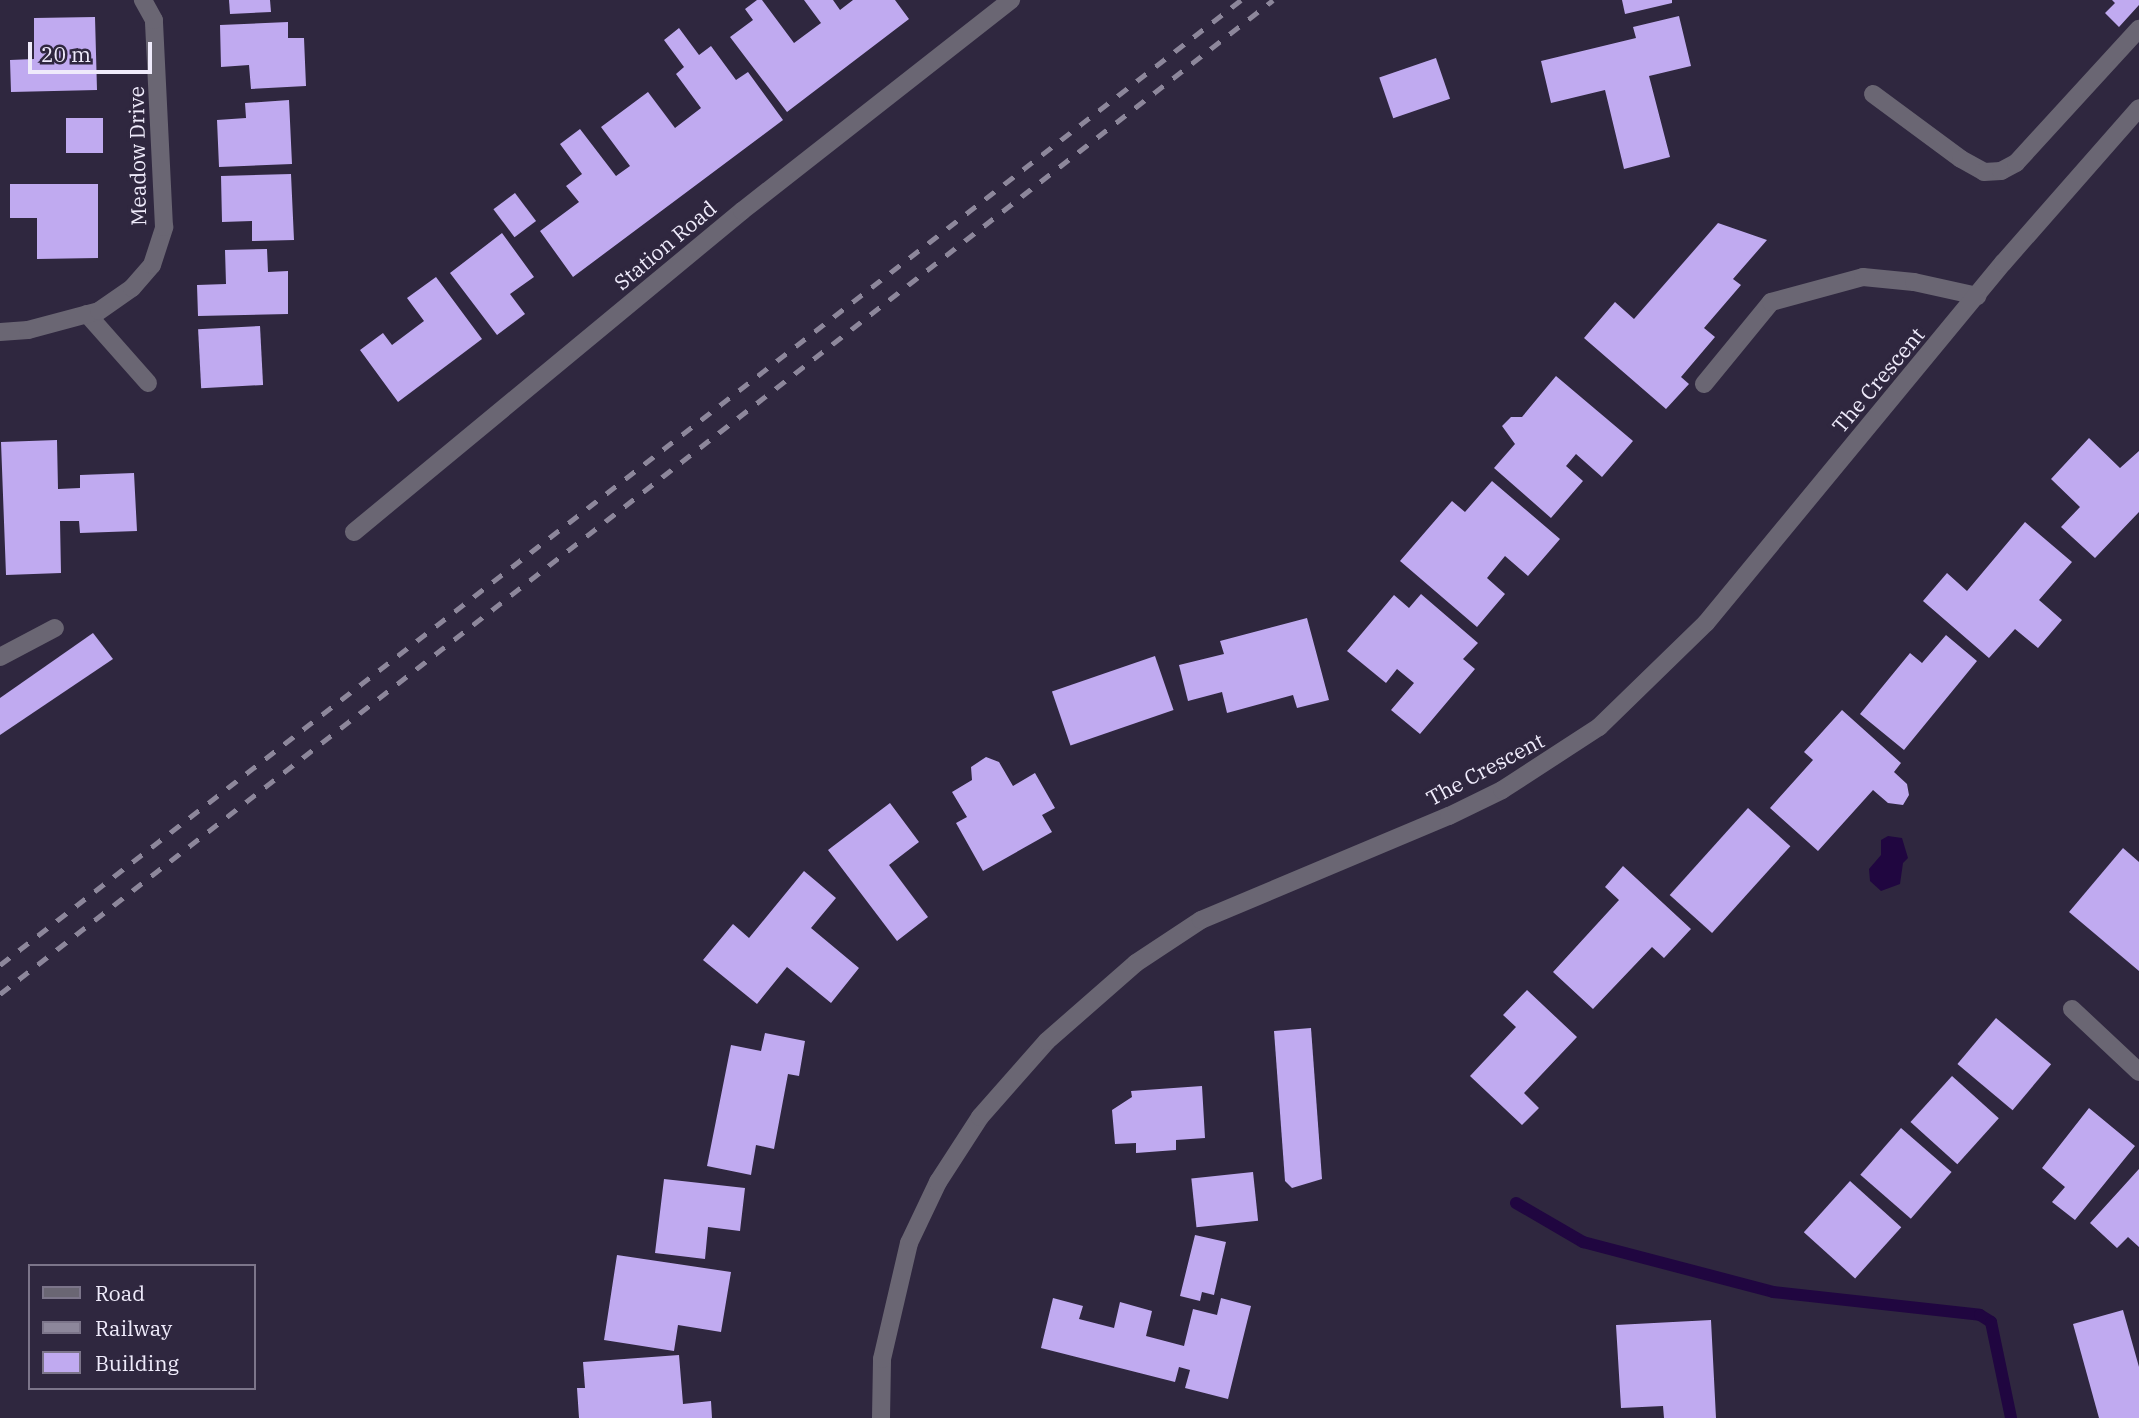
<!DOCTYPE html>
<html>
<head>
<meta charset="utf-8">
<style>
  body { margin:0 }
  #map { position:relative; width:2139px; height:1418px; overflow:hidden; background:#2f273f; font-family:"IBM Plex Serif",serif }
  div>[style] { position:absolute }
  .water>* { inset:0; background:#200640 }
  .stream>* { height:12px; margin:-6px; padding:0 6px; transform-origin:6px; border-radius:6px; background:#200640 }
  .building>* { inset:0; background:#c0aaf0; transform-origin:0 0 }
  .minor>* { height:18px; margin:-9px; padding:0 9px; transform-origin:9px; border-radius:9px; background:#6a6673 }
  .rail>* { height:5px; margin-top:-2.5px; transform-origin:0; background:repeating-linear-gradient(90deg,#8d879b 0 12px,transparent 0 24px) }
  span { translate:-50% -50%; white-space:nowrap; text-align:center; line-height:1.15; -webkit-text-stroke:7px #2f273f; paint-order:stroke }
  .street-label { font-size:21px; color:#efebfb }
  .legend { position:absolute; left:28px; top:1264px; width:228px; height:126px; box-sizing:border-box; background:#2f273f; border:2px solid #7c758a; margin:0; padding:9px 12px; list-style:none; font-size:21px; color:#efebfb }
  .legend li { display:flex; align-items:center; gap:14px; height:35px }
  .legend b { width:35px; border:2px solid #7c758a }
  .scale { position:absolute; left:28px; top:42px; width:124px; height:32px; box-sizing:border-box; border:4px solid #efebfb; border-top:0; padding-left:9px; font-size:21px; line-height:24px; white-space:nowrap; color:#efebfb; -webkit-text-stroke:5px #2f273f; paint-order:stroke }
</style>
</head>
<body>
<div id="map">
  <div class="water">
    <div style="clip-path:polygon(1888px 836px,1902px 838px,1908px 858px,1903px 863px,1900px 884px,1881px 891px,1870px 881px,1869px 869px,1881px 855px,1881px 840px)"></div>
  </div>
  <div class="stream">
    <div style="left:1516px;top:1203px;width:78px;rotate:30.2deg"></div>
    <div style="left:1583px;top:1242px;width:196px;rotate:14.7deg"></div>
    <div style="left:1773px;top:1292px;width:208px;rotate:6.3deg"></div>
    <div style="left:1980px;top:1315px;width:13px;rotate:32deg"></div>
    <div style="left:1991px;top:1322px;width:98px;rotate:78.2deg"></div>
  </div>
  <div class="building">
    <div style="clip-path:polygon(229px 0,270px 0,271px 12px,230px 14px)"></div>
    <div style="clip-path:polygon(757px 0,762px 0,794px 43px,821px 23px,804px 0,833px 0,840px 10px,853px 0,895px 0,909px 19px,787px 112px,730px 37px,753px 20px,745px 9px)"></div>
    <div style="clip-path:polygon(1622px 0,1672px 0,1672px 3px,1625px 14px)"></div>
    <div style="clip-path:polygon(2112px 0,2139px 0,2139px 5px,2119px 27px,2105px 13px,2115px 3px)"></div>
    <div style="clip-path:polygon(1679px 16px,1691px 66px,1649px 76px,1670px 157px,1624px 169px,1605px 90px,1551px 103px,1541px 61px,1636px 38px,1633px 27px)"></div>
    <div style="clip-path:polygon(95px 17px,97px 90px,11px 92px,10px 60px,34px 59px,34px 18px)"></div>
    <div style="clip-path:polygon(288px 22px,288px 38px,304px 38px,306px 86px,251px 89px,249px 65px,221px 67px,220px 25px)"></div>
    <div style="clip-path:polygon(679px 28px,699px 55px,711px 46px,736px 80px,748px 72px,783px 120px,573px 277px,540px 231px,579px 202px,566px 186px,582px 174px,560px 144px,580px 129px,616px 176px,630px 166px,601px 127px,648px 92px,675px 128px,701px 108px,676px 74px,684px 67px,664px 40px)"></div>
    <div style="left:1436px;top:58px;width:43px;height:60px;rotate:71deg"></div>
    <div style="clip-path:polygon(289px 100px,292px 164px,219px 167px,217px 120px,246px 118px,245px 103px)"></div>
    <div style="left:66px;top:118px;width:37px;height:35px"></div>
    <div style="clip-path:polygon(291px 174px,294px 240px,252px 241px,252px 221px,222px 222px,221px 176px)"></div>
    <div style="clip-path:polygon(10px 184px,98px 184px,98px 258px,37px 259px,37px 218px,10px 218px)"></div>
    <div style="left:515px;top:193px;width:35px;height:27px;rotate:53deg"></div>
    <div style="clip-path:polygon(1718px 223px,1767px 240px,1733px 279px,1741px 285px,1704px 328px,1715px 337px,1681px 377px,1689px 384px,1666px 409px,1584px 338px,1615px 302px,1634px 319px)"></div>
    <div style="clip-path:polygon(502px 233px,534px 277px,510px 294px,525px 314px,497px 335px,450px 273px)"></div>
    <div style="clip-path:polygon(267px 249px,268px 272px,288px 271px,288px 314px,198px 316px,197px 285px,226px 284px,225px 250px)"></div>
    <div style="clip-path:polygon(436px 277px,482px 339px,398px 402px,360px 350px,383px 333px,392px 345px,424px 321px,407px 298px)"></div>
    <div style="left:260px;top:326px;width:59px;height:62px;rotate:87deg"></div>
    <div style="clip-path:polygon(1556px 376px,1633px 441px,1602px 477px,1576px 454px,1566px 466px,1583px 481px,1551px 518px,1494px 468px,1515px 444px,1502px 426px,1511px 417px,1522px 417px)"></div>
    <div style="clip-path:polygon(2089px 438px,2120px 468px,2139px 451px,2139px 512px,2095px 558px,2061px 527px,2080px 507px,2051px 479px)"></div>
    <div style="clip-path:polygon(57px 440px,58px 489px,80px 488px,80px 475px,134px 473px,137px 531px,80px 533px,79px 521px,60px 521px,61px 573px,6px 575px,1px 442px)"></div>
    <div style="clip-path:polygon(1492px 481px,1560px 539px,1528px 576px,1505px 556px,1487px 578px,1505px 594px,1477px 627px,1400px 561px,1452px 501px,1465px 512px)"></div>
    <div style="clip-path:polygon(2025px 522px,2072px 562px,2039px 600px,2062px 620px,2038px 648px,2015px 629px,1989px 658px,1923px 601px,1947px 573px,1967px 591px)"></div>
    <div style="clip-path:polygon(1421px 594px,1478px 643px,1463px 659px,1475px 669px,1420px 734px,1391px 710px,1414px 683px,1397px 669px,1386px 683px,1347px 651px,1394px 595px,1409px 608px)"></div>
    <div style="clip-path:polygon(1307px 618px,1329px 700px,1297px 708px,1293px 695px,1227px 713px,1222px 692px,1188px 701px,1179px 665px,1224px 654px,1220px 641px)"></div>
    <div style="clip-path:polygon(93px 633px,113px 659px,0 735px,0 698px)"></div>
    <div style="clip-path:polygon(1946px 635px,1977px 661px,1904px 750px,1860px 714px,1910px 653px,1922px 663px)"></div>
    <div style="left:1155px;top:656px;width:57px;height:109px;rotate:71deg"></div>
    <div style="clip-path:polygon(1842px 710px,1901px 763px,1894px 772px,1907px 784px,1909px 795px,1903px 805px,1888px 803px,1873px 790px,1818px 851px,1770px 808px,1813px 760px,1804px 752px)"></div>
    <div style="clip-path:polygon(986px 757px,999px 762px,1013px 786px,1035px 773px,1055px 808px,1042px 815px,1052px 832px,983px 871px,956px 823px,967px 817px,952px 792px,972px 780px,971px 767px)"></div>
    <div style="clip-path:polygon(890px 803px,919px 842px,889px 865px,928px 917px,897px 941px,828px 850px)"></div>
    <div style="left:1748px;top:808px;width:57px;height:117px;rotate:42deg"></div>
    <div style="clip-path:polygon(2123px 848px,2139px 862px,2139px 971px,2069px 912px)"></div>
    <div style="clip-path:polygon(1623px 866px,1691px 929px,1664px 958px,1652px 947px,1593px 1009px,1553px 972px,1619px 900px,1605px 887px)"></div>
    <div style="clip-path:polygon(804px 871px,836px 898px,811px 928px,859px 968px,831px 1003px,787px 967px,757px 1004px,703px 960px,733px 924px,749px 938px)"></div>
    <div style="clip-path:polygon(1527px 990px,1577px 1037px,1524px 1093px,1539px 1108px,1522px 1125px,1470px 1076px,1516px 1027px,1503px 1015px)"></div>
    <div style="left:1996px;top:1018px;width:72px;height:60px;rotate:40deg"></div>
    <div style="clip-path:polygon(1311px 1028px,1322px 1179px,1292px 1188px,1285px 1181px,1274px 1031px)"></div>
    <div style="clip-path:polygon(765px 1033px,805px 1041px,799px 1076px,788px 1074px,774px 1149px,756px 1145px,751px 1175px,707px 1166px,731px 1045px,761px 1051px)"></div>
    <div style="left:1952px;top:1076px;width:63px;height:62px;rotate:42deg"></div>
    <div style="clip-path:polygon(1202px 1086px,1205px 1138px,1176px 1140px,1176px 1150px,1136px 1153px,1136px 1143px,1115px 1144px,1112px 1110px,1132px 1097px,1131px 1091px)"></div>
    <div style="clip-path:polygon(2089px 1108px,2135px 1146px,2075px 1220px,2052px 1202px,2065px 1187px,2042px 1168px)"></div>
    <div style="left:1901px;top:1128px;width:67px;height:62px;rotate:41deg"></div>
    <div style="clip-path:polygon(2139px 1169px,2139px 1247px,2128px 1237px,2117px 1248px,2090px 1223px)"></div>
    <div style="left:1253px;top:1172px;width:49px;height:62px;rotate:84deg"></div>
    <div style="clip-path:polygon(664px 1179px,745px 1188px,740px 1231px,708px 1227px,705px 1259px,655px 1253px)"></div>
    <div style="left:1850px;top:1181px;width:69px;height:69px;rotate:42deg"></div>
    <div style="clip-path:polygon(1195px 1235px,1226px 1242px,1214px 1295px,1202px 1292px,1200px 1301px,1180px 1296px)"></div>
    <div style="clip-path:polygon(617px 1255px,731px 1272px,721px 1332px,678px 1325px,674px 1351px,604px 1340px)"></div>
    <div style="clip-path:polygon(1053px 1298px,1083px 1306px,1079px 1319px,1114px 1328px,1120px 1302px,1152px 1311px,1146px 1336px,1184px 1346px,1193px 1309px,1217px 1315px,1221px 1298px,1251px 1306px,1228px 1399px,1185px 1388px,1190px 1370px,1179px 1367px,1175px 1382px,1041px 1348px)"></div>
    <div style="clip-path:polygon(2123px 1310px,2139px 1367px,2139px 1418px,2099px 1418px,2073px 1324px)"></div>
    <div style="clip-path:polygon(1711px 1320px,1716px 1418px,1664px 1418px,1663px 1406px,1621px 1408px,1616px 1325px)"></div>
    <div style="clip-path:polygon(679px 1355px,683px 1404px,711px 1401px,712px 1418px,579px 1418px,577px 1388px,585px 1388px,583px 1362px)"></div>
  </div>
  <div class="minor">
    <div style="left:1873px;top:94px;width:109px;rotate:36.5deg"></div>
    <div style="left:1961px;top:159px;width:26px;rotate:29deg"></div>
    <div style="left:1984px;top:172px;width:17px;rotate:-3deg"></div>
    <div style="left:2001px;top:171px;width:17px;rotate:-28deg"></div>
    <div style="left:2016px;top:163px;width:182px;rotate:-47.5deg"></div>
    <div style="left:87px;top:314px;width:92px;rotate:48.5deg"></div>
    <div style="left:0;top:332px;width:28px;rotate:-4deg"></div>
    <div style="left:28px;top:330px;width:73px;rotate:-15deg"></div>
    <div style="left:99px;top:311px;width:40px;rotate:-34.9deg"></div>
    <div style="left:132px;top:288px;width:30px;rotate:-49deg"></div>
    <div style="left:152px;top:265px;width:40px;rotate:-72deg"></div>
    <div style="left:164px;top:227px;width:207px;rotate:-92.8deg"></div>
    <div style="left:154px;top:20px;width:23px;rotate:-119deg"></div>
    <div style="left:1704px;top:384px;width:106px;rotate:-50.7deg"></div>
    <div style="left:1771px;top:302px;width:95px;rotate:-15.2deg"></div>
    <div style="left:1863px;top:277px;width:51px;rotate:5.6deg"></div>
    <div style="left:1914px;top:282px;width:65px;rotate:12.5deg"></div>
    <div style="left:354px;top:532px;width:504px;rotate:-39.6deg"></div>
    <div style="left:742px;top:211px;width:342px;rotate:-38.1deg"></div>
    <div style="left:0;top:657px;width:62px;rotate:-27.8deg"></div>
    <div style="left:2072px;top:1009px;width:92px;rotate:43.2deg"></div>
    <div style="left:881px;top:1418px;width:59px;rotate:-89deg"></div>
    <div style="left:882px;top:1359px;width:119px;rotate:-76.9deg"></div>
    <div style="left:909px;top:1243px;width:68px;rotate:-64.6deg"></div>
    <div style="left:938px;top:1182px;width:77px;rotate:-57.1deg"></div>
    <div style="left:980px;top:1117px;width:101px;rotate:-48.6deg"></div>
    <div style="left:1047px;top:1041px;width:118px;rotate:-41.2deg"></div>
    <div style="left:1136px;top:963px;width:78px;rotate:-33.5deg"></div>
    <div style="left:1201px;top:920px;width:269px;rotate:-22.8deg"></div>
    <div style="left:1449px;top:816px;width:59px;rotate:-26.1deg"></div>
    <div style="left:1502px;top:790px;width:116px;rotate:-33deg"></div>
    <div style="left:1599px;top:727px;width:149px;rotate:-44.2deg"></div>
    <div style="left:1706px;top:623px;width:467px;rotate:-50.5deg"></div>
    <div style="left:2003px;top:263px;width:206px;rotate:-48.7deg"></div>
  </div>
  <div class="rail">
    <div style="left:0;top:965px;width:1572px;rotate:-37.87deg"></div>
    <div style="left:0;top:994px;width:1615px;rotate:-37.98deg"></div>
  </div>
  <div class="street-label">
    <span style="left:137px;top:156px;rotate:-91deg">Meadow Drive</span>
    <span style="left:665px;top:245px;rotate:-40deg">Station Road</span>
    <span style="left:1878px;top:380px;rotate:-50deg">The Crescent</span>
    <span style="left:1485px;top:769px;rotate:-28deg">The Crescent</span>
  </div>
  <ul class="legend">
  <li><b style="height:9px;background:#6a6673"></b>Road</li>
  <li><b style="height:9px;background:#8d879b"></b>Railway</li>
  <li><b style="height:19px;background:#c0aaf0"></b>Building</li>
  </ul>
  <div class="scale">20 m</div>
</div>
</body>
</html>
